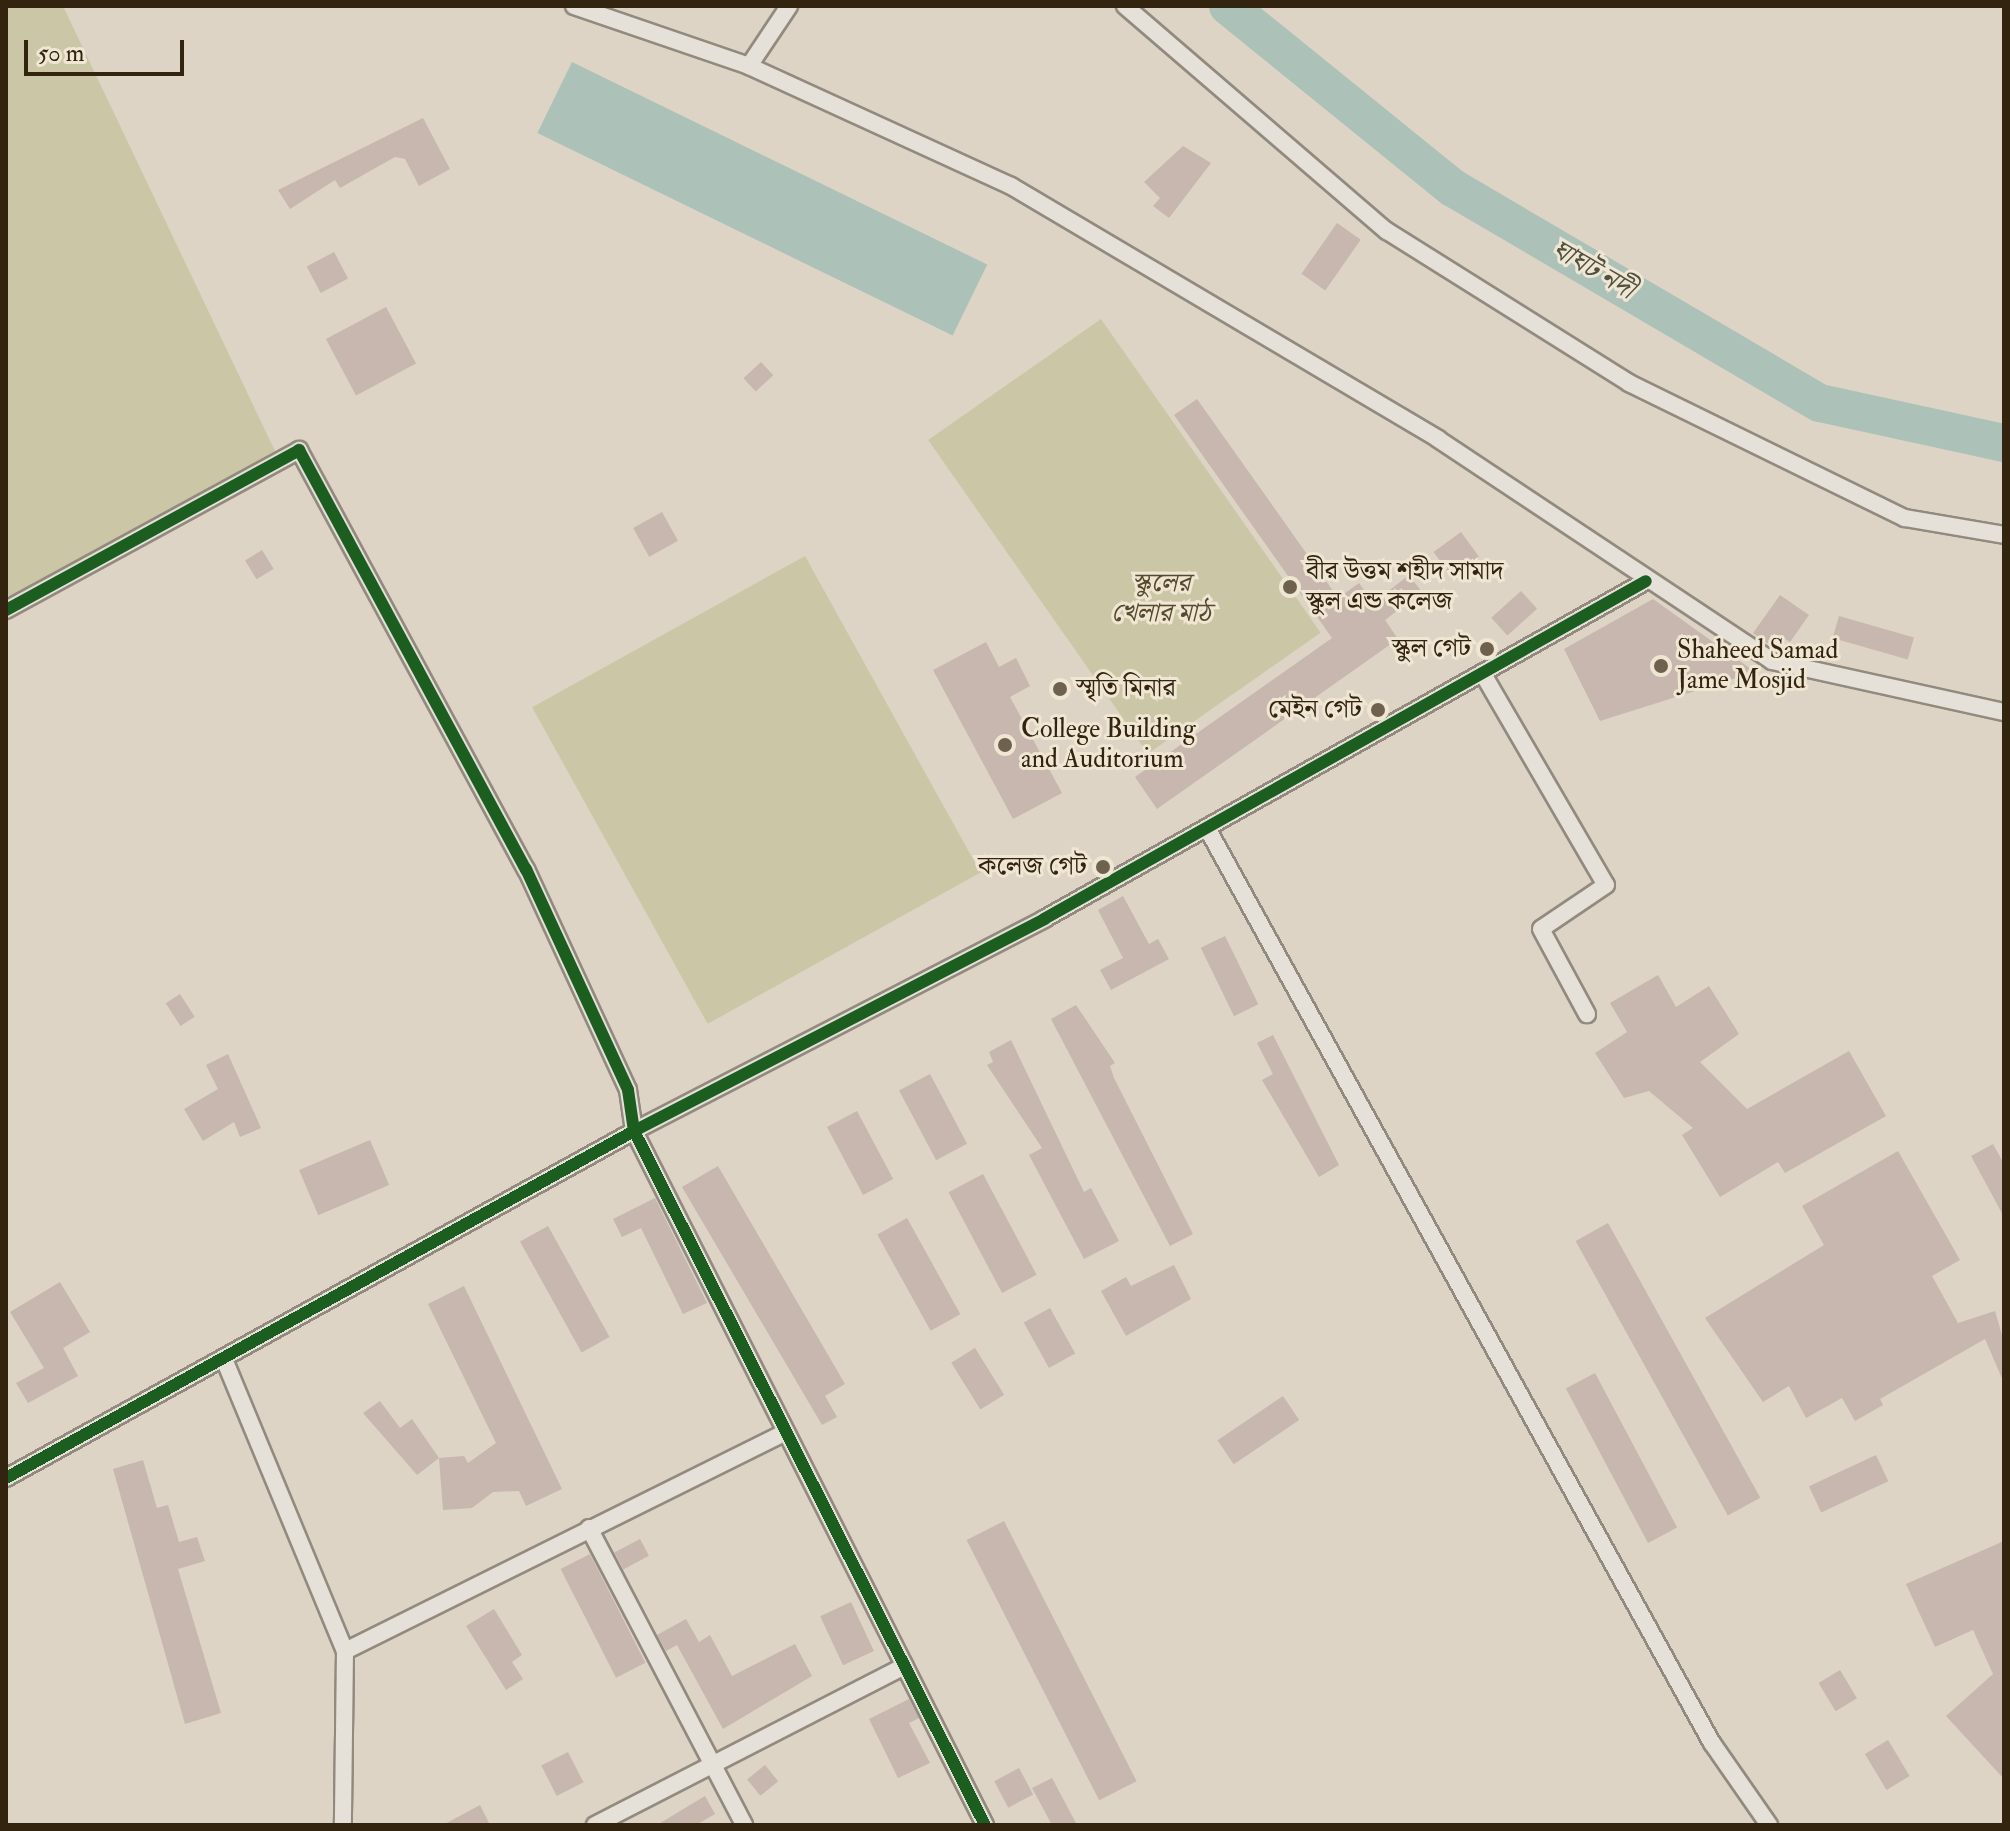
<!DOCTYPE html>
<html>
<head>
<meta charset="utf-8">
<style>
  body { margin:0 }
  #map { position:relative; width:2010px; height:1831px; overflow:hidden; background:#ddd4c5; font-family:"IM FELL Double Pica","Noto Serif Bengali",serif }
  div>[style] { position:absolute }
  .green>* { inset:0; background:#cbc7a6; transform-origin:0 0 }
  .water>* { inset:0; background:#acc1b8; transform-origin:0 0 }
  .river>* { height:38px; margin:-19px; padding:0 19px; transform-origin:19px; border-radius:19px; background:#acc1b8 }
  .building>* { inset:0; background:#c7b7ae; transform-origin:0 0 }
  .roads { filter:drop-shadow(2px 0 #928a7f) drop-shadow(-2px 0 #928a7f) drop-shadow(0 2px #928a7f) drop-shadow(0 -2px #928a7f) }
  .minor>* { height:16px; margin:-8px; padding:0 8px; transform-origin:8px; border-radius:8px; background:#e5e1d9 }
  .cycleway>* { height:12px; margin:-6px; padding:0 6px; transform-origin:6px; border-radius:6px; background:#1b5e20 }
  .dots>* { width:22px; height:22px; translate:-50% -50%; box-sizing:border-box; border:4px solid #efe6d3; border-radius:50% }
  span { translate:-50% -50%; white-space:nowrap; text-align:center; line-height:1.15; -webkit-text-stroke:6px #efe6d3; paint-order:stroke }
  .poi-label { font-size:26px; color:#33240f }
  .left { translate:0 -50%; text-align:left }
  .right { translate:-100% -50%; text-align:right }
  .park-label { font-size:26px; color:#554a2e; font-style:italic }
  .water-label { font-size:28px; color:#515140; font-style:italic }
  .frame { position:absolute; inset:0; border:8px solid #33240f; pointer-events:none }
  .scale { position:absolute; left:24px; top:40px; width:160px; height:36px; box-sizing:border-box; border:4px solid #33240f; border-top:0; padding-left:10px; font-size:24px; line-height:28px; white-space:nowrap; color:#33240f; -webkit-text-stroke:6px #efe6d3; paint-order:stroke }
</style>
</head>
<body>
<div id="map">
  <div class="green">
    <div style="clip-path:polygon(6px 6px,63px 6px,275px 451px,11px 600px,6px 590px)"></div>
    <div style="left:1101px;top:319px;width:383px;height:211px;rotate:55deg"></div>
    <div style="left:805px;top:556px;width:362px;height:312px;rotate:61deg"></div>
  </div>
  <div class="water">
    <div style="left:572px;top:62px;width:462px;height:79px;rotate:26deg"></div>
  </div>
  <div class="river">
    <div style="left:1228px;top:6px;width:289px;rotate:39deg"></div>
    <div style="left:1453px;top:188px;width:425px;rotate:30.4deg"></div>
    <div style="left:1820px;top:403px;width:188px;rotate:12.3deg"></div>
  </div>
  <div class="building">
    <div style="clip-path:polygon(423px 118px,450px 169px,419px 186px,405px 159px,395px 157px,340px 188px,335px 180px,290px 209px,278px 190px)"></div>
    <div style="clip-path:polygon(1183px 146px,1211px 163px,1169px 218px,1153px 206px,1160px 198px,1144px 182px)"></div>
    <div style="left:1337px;top:223px;width:29px;height:62px;rotate:35deg"></div>
    <div style="left:334px;top:252px;width:30px;height:31px;rotate:62deg"></div>
    <div style="left:386px;top:307px;width:64px;height:68px;rotate:62deg"></div>
    <div style="left:761px;top:362px;width:18px;height:24px;rotate:47deg"></div>
    <div style="clip-path:polygon(1197px 399px,1338px 598px,1359px 583px,1373px 603px,1409px 575px,1422px 592px,1385px 620px,1398px 639px,1157px 809px,1135px 777px,1332px 638px,1174px 415px)"></div>
    <div style="left:662px;top:512px;width:33px;height:33px;rotate:61deg"></div>
    <div style="left:1461px;top:532px;width:31px;height:34px;rotate:54deg"></div>
    <div style="left:262px;top:550px;width:22px;height:20px;rotate:58deg"></div>
    <div style="left:1521px;top:591px;width:24px;height:40px;rotate:48deg"></div>
    <div style="clip-path:polygon(1780px 595px,1809px 615px,1790px 642px,1781px 636px,1774px 648px,1753px 633px)"></div>
    <div style="clip-path:polygon(1653px 599px,1755px 672px,1600px 721px,1564px 649px)"></div>
    <div style="left:1839px;top:616px;width:78px;height:23px;rotate:16deg"></div>
    <div style="clip-path:polygon(986px 642px,999px 667px,1016px 658px,1030px 686px,1010px 697px,1062px 793px,1013px 819px,933px 670px)"></div>
    <div style="clip-path:polygon(1123px 896px,1149px 944px,1158px 939px,1169px 959px,1111px 990px,1100px 970px,1123px 958px,1098px 910px)"></div>
    <div style="left:1225px;top:936px;width:76px;height:27px;rotate:64deg"></div>
    <div style="clip-path:polygon(1658px 975px,1676px 1007px,1709px 986px,1739px 1034px,1700px 1062px,1747px 1109px,1849px 1051px,1886px 1116px,1785px 1173px,1778px 1162px,1720px 1197px,1682px 1135px,1693px 1128px,1649px 1091px,1624px 1098px,1595px 1053px,1627px 1032px,1610px 1003px)"></div>
    <div style="left:180px;top:994px;width:27px;height:17px;rotate:57deg"></div>
    <div style="clip-path:polygon(1076px 1005px,1115px 1063px,1110px 1066px,1114px 1078px,1193px 1234px,1170px 1246px,1051px 1019px)"></div>
    <div style="clip-path:polygon(1273px 1035px,1339px 1165px,1319px 1177px,1262px 1080px,1273px 1074px,1257px 1043px)"></div>
    <div style="clip-path:polygon(1011px 1040px,1084px 1192px,1091px 1188px,1119px 1241px,1084px 1259px,1029px 1155px,1042px 1148px,987px 1065px,993px 1062px,989px 1052px)"></div>
    <div style="clip-path:polygon(228px 1054px,261px 1128px,240px 1137px,234px 1122px,203px 1141px,184px 1109px,218px 1089px,206px 1065px)"></div>
    <div style="left:930px;top:1074px;width:79px;height:35px;rotate:62deg"></div>
    <div style="left:857px;top:1111px;width:77px;height:34px;rotate:62deg"></div>
    <div style="left:370px;top:1140px;width:49px;height:77px;rotate:67deg"></div>
    <div style="clip-path:polygon(1993px 1144px,2004px 1164px,2004px 1217px,1971px 1156px)"></div>
    <div style="clip-path:polygon(1898px 1151px,1960px 1260px,1932px 1276px,1958px 1323px,1995px 1311px,2004px 1342px,2004px 1383px,1985px 1339px,1880px 1399px,1883px 1405px,1855px 1421px,1842px 1398px,1806px 1418px,1789px 1386px,1763px 1402px,1705px 1318px,1824px 1245px,1802px 1206px)"></div>
    <div style="clip-path:polygon(718px 1166px,845px 1384px,825px 1396px,837px 1417px,822px 1425px,682px 1187px)"></div>
    <div style="left:983px;top:1174px;width:114px;height:39px;rotate:62deg"></div>
    <div style="clip-path:polygon(655px 1198px,707px 1303px,683px 1314px,641px 1228px,622px 1237px,613px 1219px)"></div>
    <div style="left:907px;top:1218px;width:110px;height:34px;rotate:61deg"></div>
    <div style="left:1608px;top:1223px;width:314px;height:37px;rotate:61deg"></div>
    <div style="left:548px;top:1226px;width:127px;height:32px;rotate:61deg"></div>
    <div style="clip-path:polygon(1174px 1265px,1191px 1299px,1126px 1336px,1101px 1291px,1126px 1277px,1131px 1286px)"></div>
    <div style="clip-path:polygon(60px 1282px,90px 1332px,63px 1348px,78px 1376px,28px 1403px,16px 1383px,44px 1368px,10px 1312px)"></div>
    <div style="clip-path:polygon(464px 1286px,562px 1489px,526px 1506px,519px 1491px,493px 1492px,472px 1508px,443px 1510px,439px 1458px,417px 1475px,363px 1413px,380px 1401px,400px 1428px,412px 1419px,439px 1458px,464px 1456px,468px 1463px,496px 1443px,428px 1304px)"></div>
    <div style="left:1050px;top:1308px;width:52px;height:30px;rotate:61deg"></div>
    <div style="left:975px;top:1348px;width:55px;height:28px;rotate:58deg"></div>
    <div style="left:1595px;top:1373px;width:175px;height:33px;rotate:62deg"></div>
    <div style="left:1283px;top:1396px;width:29px;height:79px;rotate:56deg"></div>
    <div style="left:1876px;top:1455px;width:29px;height:74px;rotate:65deg"></div>
    <div style="clip-path:polygon(143px 1460px,157px 1508px,168px 1505px,179px 1542px,197px 1537px,205px 1561px,178px 1569px,221px 1713px,185px 1724px,113px 1469px)"></div>
    <div style="left:1004px;top:1521px;width:292px;height:42px;rotate:63deg"></div>
    <div style="left:640px;top:1539px;width:19px;height:29px;rotate:62deg"></div>
    <div style="clip-path:polygon(2004px 1541px,2004px 1779px,1946px 1716px,1993px 1674px,1973px 1630px,1935px 1647px,1906px 1584px)"></div>
    <div style="left:590px;top:1554px;width:122px;height:33px;rotate:63deg"></div>
    <div style="left:851px;top:1602px;width:54px;height:34px;rotate:65deg"></div>
    <div style="clip-path:polygon(494px 1609px,522px 1655px,512px 1662px,523px 1679px,506px 1690px,466px 1626px)"></div>
    <div style="clip-path:polygon(686px 1619px,699px 1642px,710px 1635px,732px 1676px,795px 1644px,812px 1676px,723px 1729px,677px 1645px,666px 1651px,657px 1635px)"></div>
    <div style="left:1840px;top:1670px;width:33px;height:25px;rotate:59deg"></div>
    <div style="clip-path:polygon(909px 1699px,919px 1718px,909px 1723px,930px 1763px,898px 1778px,869px 1719px)"></div>
    <div style="left:1888px;top:1740px;width:42px;height:27px;rotate:59deg"></div>
    <div style="left:568px;top:1752px;width:34px;height:30px;rotate:63deg"></div>
    <div style="left:765px;top:1765px;width:21px;height:23px;rotate:51deg"></div>
    <div style="left:1019px;top:1768px;width:30px;height:28px;rotate:62deg"></div>
    <div style="clip-path:polygon(1052px 1778px,1077px 1825px,1052px 1825px,1032px 1788px)"></div>
    <div style="clip-path:polygon(705px 1796px,715px 1814px,696px 1825px,657px 1825px)"></div>
    <div style="clip-path:polygon(480px 1805px,490px 1825px,443px 1825px)"></div>
  </div>
  <div class="roads">
    <div class="minor">
      <div style="left:574px;top:6px;width:185px;rotate:18.9deg"></div>
      <div style="left:749px;top:66px;width:288px;rotate:24.6deg"></div>
      <div style="left:1011px;top:186px;width:496px;rotate:30.6deg"></div>
      <div style="left:1438px;top:439px;width:401px;rotate:33.6deg"></div>
      <div style="left:1772px;top:661px;width:238px;rotate:12.4deg"></div>
      <div style="left:1125px;top:6px;width:345px;rotate:40.7deg"></div>
      <div style="left:1387px;top:231px;width:286px;rotate:32.1deg"></div>
      <div style="left:1629px;top:383px;width:307px;rotate:26.1deg"></div>
      <div style="left:1905px;top:518px;width:100px;rotate:9.7deg"></div>
      <div style="left:749px;top:66px;width:72px;rotate:-56.3deg"></div>
      <div style="left:6px;top:610px;width:334px;rotate:-28.6deg"></div>
      <div style="left:299px;top:450px;width:477px;rotate:61.6deg"></div>
      <div style="left:526px;top:869px;width:243px;rotate:65.2deg"></div>
      <div style="left:628px;top:1090px;width:41px;rotate:81.7deg"></div>
      <div style="left:634px;top:1131px;width:778px;rotate:63.17deg"></div>
      <div style="left:1483px;top:674px;width:244px;rotate:59.8deg"></div>
      <div style="left:1606px;top:885px;width:78px;rotate:145.9deg"></div>
      <div style="left:1541px;top:929px;width:97px;rotate:61.6deg"></div>
      <div style="left:1207px;top:828px;width:1045px;rotate:61.11deg"></div>
      <div style="left:1712px;top:1743px;width:100px;rotate:55.2deg"></div>
      <div style="left:224px;top:1359px;width:316px;rotate:67.5deg"></div>
      <div style="left:345px;top:1651px;width:174px;rotate:90.7deg"></div>
      <div style="left:6px;top:1478px;width:717px;rotate:-28.92deg"></div>
      <div style="left:634px;top:1131px;width:462px;rotate:-27.3deg"></div>
      <div style="left:1044px;top:919px;width:690px;rotate:-29.31deg"></div>
      <div style="left:589px;top:1528px;width:335px;rotate:62.4deg"></div>
      <div style="left:345px;top:1651px;width:492px;rotate:-26.4deg"></div>
      <div style="left:595px;top:1825px;width:348px;rotate:-27.2deg"></div>
    </div>
  </div>
  <div class="cycleway">
    <div style="left:6px;top:610px;width:334px;rotate:-28.6deg"></div>
    <div style="left:299px;top:450px;width:477px;rotate:61.6deg"></div>
    <div style="left:526px;top:869px;width:243px;rotate:65.2deg"></div>
    <div style="left:628px;top:1090px;width:41px;rotate:81.7deg"></div>
    <div style="left:634px;top:1131px;width:778px;rotate:63.17deg"></div>
    <div style="left:6px;top:1478px;width:717px;rotate:-28.92deg"></div>
    <div style="left:634px;top:1131px;width:462px;rotate:-27.3deg"></div>
    <div style="left:1044px;top:919px;width:690px;rotate:-29.31deg"></div>
  </div>
  <div class="dots">
    <div style="left:1290px;top:587px;background:#6e624f"></div>
    <div style="left:1487px;top:649px;background:#6e624f"></div>
    <div style="left:1661px;top:666px;background:#6e624f"></div>
    <div style="left:1060px;top:689px;background:#6e624f"></div>
    <div style="left:1378px;top:710px;background:#6e624f"></div>
    <div style="left:1005px;top:745px;background:#6e624f"></div>
    <div style="left:1103px;top:867px;background:#6e624f"></div>
  </div>
  <div class="poi-label">
    <span class="left" style="left:1306px;top:587px">বীর উত্তম শহীদ সামাদ<br>স্কুল এন্ড কলেজ</span>
    <span class="right" style="left:1471px;top:649px">স্কুল গেট</span>
    <span class="left" style="left:1677px;top:666px">Shaheed Samad<br>Jame Mosjid</span>
    <span class="left" style="left:1076px;top:689px">স্মৃতি মিনার</span>
    <span class="right" style="left:1362px;top:710px">মেইন গেট</span>
    <span class="left" style="left:1021px;top:745px">College Building<br>and Auditorium</span>
    <span class="right" style="left:1087px;top:867px">কলেজ গেট</span>
  </div>
  <div class="park-label">
    <span style="left:1161px;top:599px">স্কুলের<br>খেলার মাঠ</span>
  </div>
  <div class="water-label">
    <span style="left:1593px;top:270px;rotate:30deg">ঘাঘট নদী</span>
  </div>
  <div class="frame"></div>
  <div class="scale">50 m</div>
</div>
</body>
</html>
